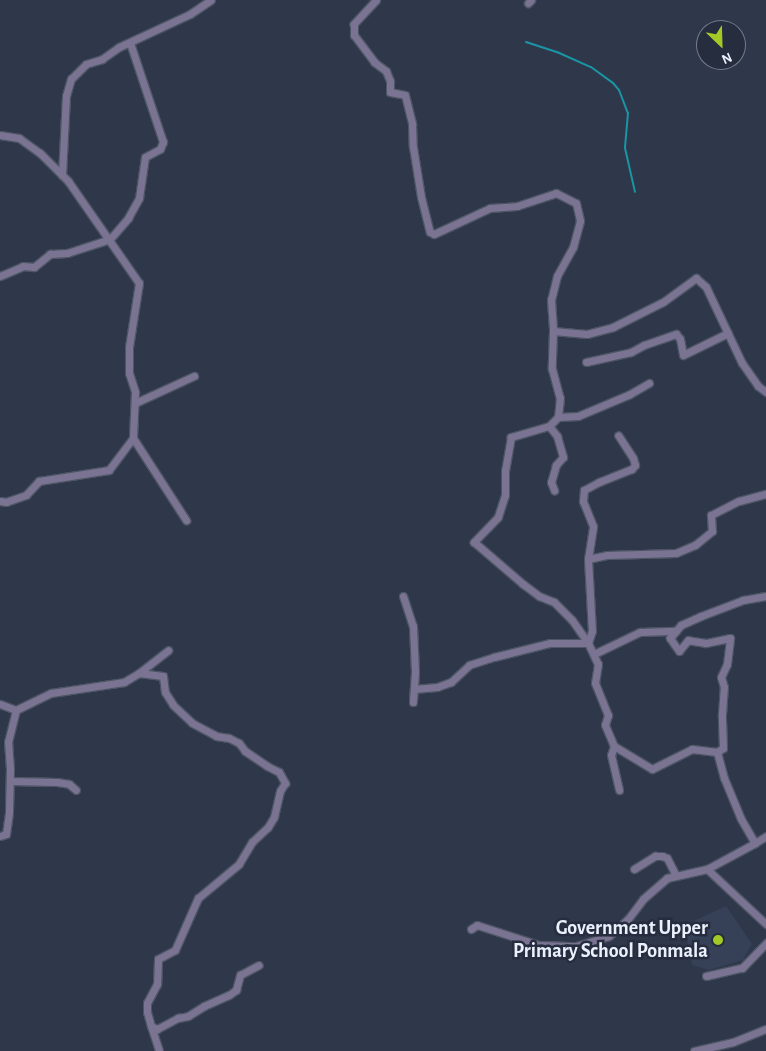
<!DOCTYPE html>
<html>
<head>
<meta charset="utf-8">
<style>
  body { margin:0 }
  #map { position:relative; width:766px; height:1051px; overflow:hidden; background:#2f384a; font-family:"Alegreya Sans",sans-serif }
  div>[style] { position:absolute }
  .built>* { inset:0; background:#364158 }
  .stream>* { height:2px; margin:-1px; padding:0 1px; transform-origin:1px; border-radius:1px; background:#1a95a4 }
  .roads { filter:drop-shadow(1px 0 #4d5566) drop-shadow(-1px 0 #4d5566) drop-shadow(0 1px #4d5566) drop-shadow(0 -1px #4d5566) }
  .street>* { height:7px; margin:-3.5px; padding:0 3.5px; transform-origin:3.5px; border-radius:3.5px; background:#7a7492 }
  .dots>* { width:14px; height:14px; translate:-50% -50%; box-sizing:border-box; border:2px solid #252d3f; border-radius:50% }
  span { translate:-50% -50%; white-space:nowrap; text-align:center; line-height:1.15; -webkit-text-stroke:5px #252d3f; paint-order:stroke }
  .poi-label { font-size:20px; color:#eaf0fc; font-weight:700 }
  .right { translate:-100% -50%; text-align:right }
  .north { position:absolute; left:696px; top:20px; width:50px; height:50px; box-sizing:border-box; background:#252d3f; border:1px solid #747b8b; border-radius:50%; rotate:156deg; font-size:14px; font-weight:700; line-height:20px; text-align:center; color:#eaf0fc }
  .north::after { content:''; display:block; margin:auto; width:18px; height:22px; background:#a3c926; clip-path:polygon(50% 0,100% 100%,50% 72%,0 100%) }
</style>
</head>
<body>
<div id="map">
  <div class="built">
    <div style="clip-path:polygon(726px 906px,752px 944px,743px 960px,709px 970px,692px 965px,686px 936px,694px 921px)"></div>
  </div>
  <div class="stream">
    <div style="left:526px;top:42px;width:33px;rotate:18deg"></div>
    <div style="left:557px;top:52px;width:37px;rotate:24deg"></div>
    <div style="left:591px;top:67px;width:27px;rotate:36deg"></div>
    <div style="left:613px;top:83px;width:9px;rotate:49deg"></div>
    <div style="left:619px;top:90px;width:25px;rotate:69deg"></div>
    <div style="left:628px;top:113px;width:35px;rotate:95deg"></div>
    <div style="left:625px;top:148px;width:45px;rotate:77.2deg"></div>
  </div>
  <div class="roads">
    <div class="street">
      <div style="left:376px;top:0;width:33px;rotate:133deg"></div>
      <div style="left:354px;top:24px;width:11px;rotate:90deg"></div>
      <div style="left:354px;top:35px;width:34px;rotate:53deg"></div>
      <div style="left:374px;top:62px;width:15px;rotate:37deg"></div>
      <div style="left:386px;top:71px;width:11px;rotate:68deg"></div>
      <div style="left:390px;top:81px;width:11px;rotate:90deg"></div>
      <div style="left:390px;top:92px;width:15px;rotate:11deg"></div>
      <div style="left:405px;top:95px;width:30px;rotate:76deg"></div>
      <div style="left:412px;top:124px;width:23px;rotate:88deg"></div>
      <div style="left:413px;top:147px;width:51px;rotate:80.9deg"></div>
      <div style="left:421px;top:197px;width:36px;rotate:76deg"></div>
      <div style="left:430px;top:232px;width:4px;rotate:27deg"></div>
      <div style="left:434px;top:234px;width:62px;rotate:-24.9deg"></div>
      <div style="left:490px;top:208px;width:27px;rotate:-4deg"></div>
      <div style="left:517px;top:206px;width:41px;rotate:-18.4deg"></div>
      <div style="left:556px;top:193px;width:22px;rotate:27deg"></div>
      <div style="left:576px;top:203px;width:18px;rotate:77deg"></div>
      <div style="left:580px;top:221px;width:27px;rotate:105deg"></div>
      <div style="left:573px;top:247px;width:33px;rotate:119deg"></div>
      <div style="left:557px;top:276px;width:25px;rotate:104deg"></div>
      <div style="left:551px;top:300px;width:31px;rotate:86deg"></div>
      <div style="left:553px;top:331px;width:38px;rotate:92deg"></div>
      <div style="left:552px;top:369px;width:30px;rotate:75deg"></div>
      <div style="left:560px;top:398px;width:19px;rotate:96deg"></div>
      <div style="left:558px;top:417px;width:13px;rotate:135deg"></div>
      <div style="left:549px;top:426px;width:40px;rotate:164deg"></div>
      <div style="left:511px;top:437px;width:35px;rotate:100deg"></div>
      <div style="left:505px;top:471px;width:24px;rotate:90deg"></div>
      <div style="left:505px;top:495px;width:23px;rotate:108deg"></div>
      <div style="left:498px;top:517px;width:35px;rotate:134deg"></div>
      <div style="left:474px;top:542px;width:65px;rotate:40.6deg"></div>
      <div style="left:523px;top:584px;width:20px;rotate:37deg"></div>
      <div style="left:539px;top:596px;width:16px;rotate:22deg"></div>
      <div style="left:554px;top:602px;width:25px;rotate:45deg"></div>
      <div style="left:572px;top:620px;width:28px;rotate:55deg"></div>
      <div style="left:588px;top:643px;width:23px;rotate:65deg"></div>
      <div style="left:598px;top:664px;width:19px;rotate:99deg"></div>
      <div style="left:595px;top:683px;width:35px;rotate:68deg"></div>
      <div style="left:608px;top:715px;width:10px;rotate:107deg"></div>
      <div style="left:605px;top:725px;width:23px;rotate:67deg"></div>
      <div style="left:614px;top:746px;width:44px;rotate:31.2deg"></div>
      <div style="left:652px;top:769px;width:45px;rotate:-26.6deg"></div>
      <div style="left:692px;top:749px;width:25px;rotate:7deg"></div>
      <div style="left:717px;top:752px;width:7px;rotate:-34deg"></div>
      <div style="left:723px;top:748px;width:34px;rotate:-92deg"></div>
      <div style="left:722px;top:714px;width:27px;rotate:-86deg"></div>
      <div style="left:724px;top:687px;width:10px;rotate:-107deg"></div>
      <div style="left:721px;top:677px;width:14px;rotate:-65deg"></div>
      <div style="left:727px;top:664px;width:26px;rotate:-83deg"></div>
      <div style="left:730px;top:638px;width:25px;rotate:168deg"></div>
      <div style="left:706px;top:643px;width:18px;rotate:-171deg"></div>
      <div style="left:688px;top:640px;width:14px;rotate:129deg"></div>
      <div style="left:679px;top:651px;width:16px;rotate:-125deg"></div>
      <div style="left:670px;top:638px;width:17px;rotate:-50deg"></div>
      <div style="left:681px;top:625px;width:22px;rotate:-24deg"></div>
      <div style="left:701px;top:616px;width:45px;rotate:-20.9deg"></div>
      <div style="left:743px;top:600px;width:23px;rotate:-10deg"></div>
      <div style="left:528px;top:3px;width:4px;rotate:-45deg"></div>
      <div style="left:0;top:135px;width:19px;rotate:9deg"></div>
      <div style="left:19px;top:138px;width:26px;rotate:36deg"></div>
      <div style="left:40px;top:153px;width:40px;rotate:45deg"></div>
      <div style="left:68px;top:181px;width:124px;rotate:55.2deg"></div>
      <div style="left:139px;top:283px;width:65px;rotate:98.9deg"></div>
      <div style="left:129px;top:347px;width:26px;rotate:90deg"></div>
      <div style="left:129px;top:373px;width:20px;rotate:72deg"></div>
      <div style="left:135px;top:392px;width:46px;rotate:92.5deg"></div>
      <div style="left:133px;top:438px;width:40px;rotate:127deg"></div>
      <div style="left:109px;top:470px;width:71px;rotate:171.1deg"></div>
      <div style="left:39px;top:481px;width:19px;rotate:133deg"></div>
      <div style="left:26px;top:495px;width:21px;rotate:161deg"></div>
      <div style="left:6px;top:502px;width:6px;rotate:-171deg"></div>
      <div style="left:62px;top:175px;width:79px;rotate:-87.1deg"></div>
      <div style="left:66px;top:96px;width:18px;rotate:-74deg"></div>
      <div style="left:71px;top:79px;width:21px;rotate:-45deg"></div>
      <div style="left:86px;top:64px;width:17px;rotate:-17deg"></div>
      <div style="left:102px;top:59px;width:21px;rotate:-35deg"></div>
      <div style="left:119px;top:47px;width:78px;rotate:-24.9deg"></div>
      <div style="left:190px;top:14px;width:25px;rotate:-34deg"></div>
      <div style="left:0;top:276px;width:25px;rotate:-23deg"></div>
      <div style="left:23px;top:266px;width:11px;rotate:5deg"></div>
      <div style="left:34px;top:267px;width:21px;rotate:-39deg"></div>
      <div style="left:50px;top:254px;width:17px;rotate:-3deg"></div>
      <div style="left:67px;top:253px;width:45px;rotate:-18deg"></div>
      <div style="left:110px;top:239px;width:28px;rotate:-49deg"></div>
      <div style="left:128px;top:218px;width:23px;rotate:-61deg"></div>
      <div style="left:139px;top:198px;width:41px;rotate:-81.7deg"></div>
      <div style="left:145px;top:157px;width:17px;rotate:-28deg"></div>
      <div style="left:160px;top:149px;width:8px;rotate:-67deg"></div>
      <div style="left:163px;top:142px;width:104px;rotate:-108.4deg"></div>
      <div style="left:553px;top:331px;width:34px;rotate:5deg"></div>
      <div style="left:587px;top:334px;width:27px;rotate:-15deg"></div>
      <div style="left:613px;top:327px;width:56px;rotate:-26.6deg"></div>
      <div style="left:663px;top:302px;width:41px;rotate:-36deg"></div>
      <div style="left:696px;top:278px;width:13px;rotate:42deg"></div>
      <div style="left:706px;top:287px;width:84px;rotate:64.7deg"></div>
      <div style="left:742px;top:363px;width:28px;rotate:55deg"></div>
      <div style="left:758px;top:386px;width:10px;rotate:37deg"></div>
      <div style="left:586px;top:362px;width:46px;rotate:-12.5deg"></div>
      <div style="left:631px;top:352px;width:15px;rotate:-28deg"></div>
      <div style="left:644px;top:345px;width:34px;rotate:-19deg"></div>
      <div style="left:676px;top:334px;width:6px;rotate:51deg"></div>
      <div style="left:680px;top:339px;width:16px;rotate:79deg"></div>
      <div style="left:683px;top:355px;width:50px;rotate:-26.1deg"></div>
      <div style="left:135px;top:403px;width:65px;rotate:-24.6deg"></div>
      <div style="left:558px;top:417px;width:20px;rotate:-3deg"></div>
      <div style="left:578px;top:416px;width:56px;rotate:-22.9deg"></div>
      <div style="left:630px;top:394px;width:22px;rotate:-30deg"></div>
      <div style="left:549px;top:426px;width:13px;rotate:51deg"></div>
      <div style="left:557px;top:436px;width:22px;rotate:74deg"></div>
      <div style="left:563px;top:457px;width:11px;rotate:131deg"></div>
      <div style="left:556px;top:465px;width:18px;rotate:106deg"></div>
      <div style="left:551px;top:482px;width:9px;rotate:69deg"></div>
      <div style="left:133px;top:438px;width:98px;rotate:57.1deg"></div>
      <div style="left:588px;top:559px;width:19px;rotate:-12deg"></div>
      <div style="left:607px;top:555px;width:69px;rotate:-1.7deg"></div>
      <div style="left:676px;top:553px;width:21px;rotate:-23deg"></div>
      <div style="left:695px;top:545px;width:22px;rotate:-39deg"></div>
      <div style="left:712px;top:531px;width:16px;rotate:-94deg"></div>
      <div style="left:711px;top:515px;width:31px;rotate:-27deg"></div>
      <div style="left:739px;top:501px;width:28px;rotate:-15deg"></div>
      <div style="left:403px;top:596px;width:32px;rotate:72deg"></div>
      <div style="left:413px;top:626px;width:46px;rotate:87.5deg"></div>
      <div style="left:415px;top:672px;width:30px;rotate:94deg"></div>
      <div style="left:594px;top:654px;width:51px;rotate:-25.6deg"></div>
      <div style="left:640px;top:632px;width:36px;rotate:-2deg"></div>
      <div style="left:139px;top:673px;width:37px;rotate:-38deg"></div>
      <div style="left:414px;top:689px;width:23px;rotate:-5deg"></div>
      <div style="left:437px;top:687px;width:15px;rotate:-20deg"></div>
      <div style="left:451px;top:682px;width:25px;rotate:-43deg"></div>
      <div style="left:469px;top:665px;width:26px;rotate:-18deg"></div>
      <div style="left:494px;top:657px;width:58px;rotate:-14deg"></div>
      <div style="left:550px;top:643px;width:38px"></div>
      <div style="left:588px;top:643px;width:13px;rotate:-72deg"></div>
      <div style="left:592px;top:631px;width:72px;rotate:-93.2deg"></div>
      <div style="left:588px;top:559px;width:33px;rotate:-81deg"></div>
      <div style="left:593px;top:526px;width:27px;rotate:-112deg"></div>
      <div style="left:583px;top:501px;width:11px;rotate:-85deg"></div>
      <div style="left:584px;top:490px;width:17px;rotate:-28deg"></div>
      <div style="left:599px;top:482px;width:35px;rotate:-22deg"></div>
      <div style="left:632px;top:469px;width:5px;rotate:-53deg"></div>
      <div style="left:635px;top:465px;width:7px;rotate:-106deg"></div>
      <div style="left:633px;top:458px;width:27px;rotate:-123deg"></div>
      <div style="left:0;top:704px;width:17px;rotate:21deg"></div>
      <div style="left:614px;top:746px;width:9px;rotate:108deg"></div>
      <div style="left:611px;top:755px;width:36px;rotate:77deg"></div>
      <div style="left:717px;top:752px;width:27px;rotate:75deg"></div>
      <div style="left:724px;top:778px;width:44px;rotate:67.5deg"></div>
      <div style="left:741px;top:819px;width:28px;rotate:60deg"></div>
      <div style="left:755px;top:843px;width:13px;rotate:-32deg"></div>
      <div style="left:10px;top:781px;width:47px;rotate:1.2deg"></div>
      <div style="left:57px;top:782px;width:12px;rotate:9deg"></div>
      <div style="left:69px;top:784px;width:9px;rotate:41deg"></div>
      <div style="left:0;top:836px;width:6px;rotate:-18deg"></div>
      <div style="left:6px;top:834px;width:22px;rotate:-82deg"></div>
      <div style="left:9px;top:812px;width:43px;rotate:-88.7deg"></div>
      <div style="left:10px;top:769px;width:27px;rotate:-94deg"></div>
      <div style="left:8px;top:742px;width:33px;rotate:-76deg"></div>
      <div style="left:16px;top:710px;width:39px;rotate:-26deg"></div>
      <div style="left:51px;top:693px;width:74px;rotate:-8.6deg"></div>
      <div style="left:124px;top:682px;width:17px;rotate:-31deg"></div>
      <div style="left:139px;top:673px;width:24px;rotate:7deg"></div>
      <div style="left:163px;top:676px;width:16px;rotate:83deg"></div>
      <div style="left:165px;top:692px;width:15px;rotate:58deg"></div>
      <div style="left:173px;top:705px;width:26px;rotate:43deg"></div>
      <div style="left:192px;top:723px;width:27px;rotate:28deg"></div>
      <div style="left:216px;top:736px;width:13px;rotate:9deg"></div>
      <div style="left:229px;top:738px;width:11px;rotate:27deg"></div>
      <div style="left:239px;top:743px;width:10px;rotate:53deg"></div>
      <div style="left:245px;top:751px;width:27px;rotate:34deg"></div>
      <div style="left:267px;top:766px;width:13px;rotate:27deg"></div>
      <div style="left:279px;top:772px;width:13px;rotate:61deg"></div>
      <div style="left:285px;top:783px;width:9px;rotate:122deg"></div>
      <div style="left:280px;top:791px;width:27px;rotate:103deg"></div>
      <div style="left:274px;top:817px;width:12px;rotate:121deg"></div>
      <div style="left:268px;top:827px;width:22px;rotate:137deg"></div>
      <div style="left:252px;top:842px;width:26px;rotate:121deg"></div>
      <div style="left:239px;top:864px;width:53px;rotate:140.3deg"></div>
      <div style="left:198px;top:898px;width:57px;rotate:113.9deg"></div>
      <div style="left:175px;top:950px;width:19px;rotate:152deg"></div>
      <div style="left:158px;top:959px;width:25px;rotate:92deg"></div>
      <div style="left:157px;top:984px;width:21px;rotate:118deg"></div>
      <div style="left:147px;top:1003px;width:9px;rotate:90deg"></div>
      <div style="left:147px;top:1012px;width:15px;rotate:74deg"></div>
      <div style="left:151px;top:1026px;width:7px;rotate:27deg"></div>
      <div style="left:157px;top:1029px;width:24px;rotate:-28deg"></div>
      <div style="left:178px;top:1018px;width:10px;rotate:-11deg"></div>
      <div style="left:188px;top:1016px;width:19px;rotate:-32deg"></div>
      <div style="left:204px;top:1006px;width:27px;rotate:-24deg"></div>
      <div style="left:229px;top:995px;width:9px;rotate:-36deg"></div>
      <div style="left:236px;top:990px;width:16px;rotate:-75deg"></div>
      <div style="left:240px;top:975px;width:21px;rotate:-28deg"></div>
      <div style="left:634px;top:869px;width:25px;rotate:-32deg"></div>
      <div style="left:655px;top:856px;width:7px"></div>
      <div style="left:662px;top:856px;width:5px;rotate:22deg"></div>
      <div style="left:667px;top:858px;width:20px;rotate:63deg"></div>
      <div style="left:707px;top:869px;width:81px;rotate:43deg"></div>
      <div style="left:471px;top:929px;width:7px;rotate:-34deg"></div>
      <div style="left:477px;top:925px;width:65px;rotate:17.9deg"></div>
      <div style="left:539px;top:945px;width:37px;rotate:2deg"></div>
      <div style="left:576px;top:946px;width:34px;rotate:-17deg"></div>
      <div style="left:609px;top:936px;width:25px;rotate:-42deg"></div>
      <div style="left:628px;top:919px;width:25px;rotate:-53deg"></div>
      <div style="left:643px;top:899px;width:32px;rotate:-41deg"></div>
      <div style="left:667px;top:878px;width:41px;rotate:-12.7deg"></div>
      <div style="left:707px;top:869px;width:55px;rotate:-28.4deg"></div>
      <div style="left:706px;top:976px;width:37px;rotate:-13deg"></div>
      <div style="left:742px;top:968px;width:35px;rotate:-46deg"></div>
      <div style="left:151px;top:1026px;width:26px;rotate:72deg"></div>
      <div style="left:694px;top:1051px;width:40px;rotate:-13deg"></div>
      <div style="left:733px;top:1042px;width:35px;rotate:-22deg"></div>
    </div>
  </div>
  <div class="dots">
    <div style="left:718px;top:940px;background:#a3c926"></div>
  </div>
  <div class="poi-label">
    <span class="right" style="left:708px;top:940px">Government Upper<br>Primary School Ponmala</span>
  </div>
  <div class="north">N</div>
</div>
</body>
</html>
